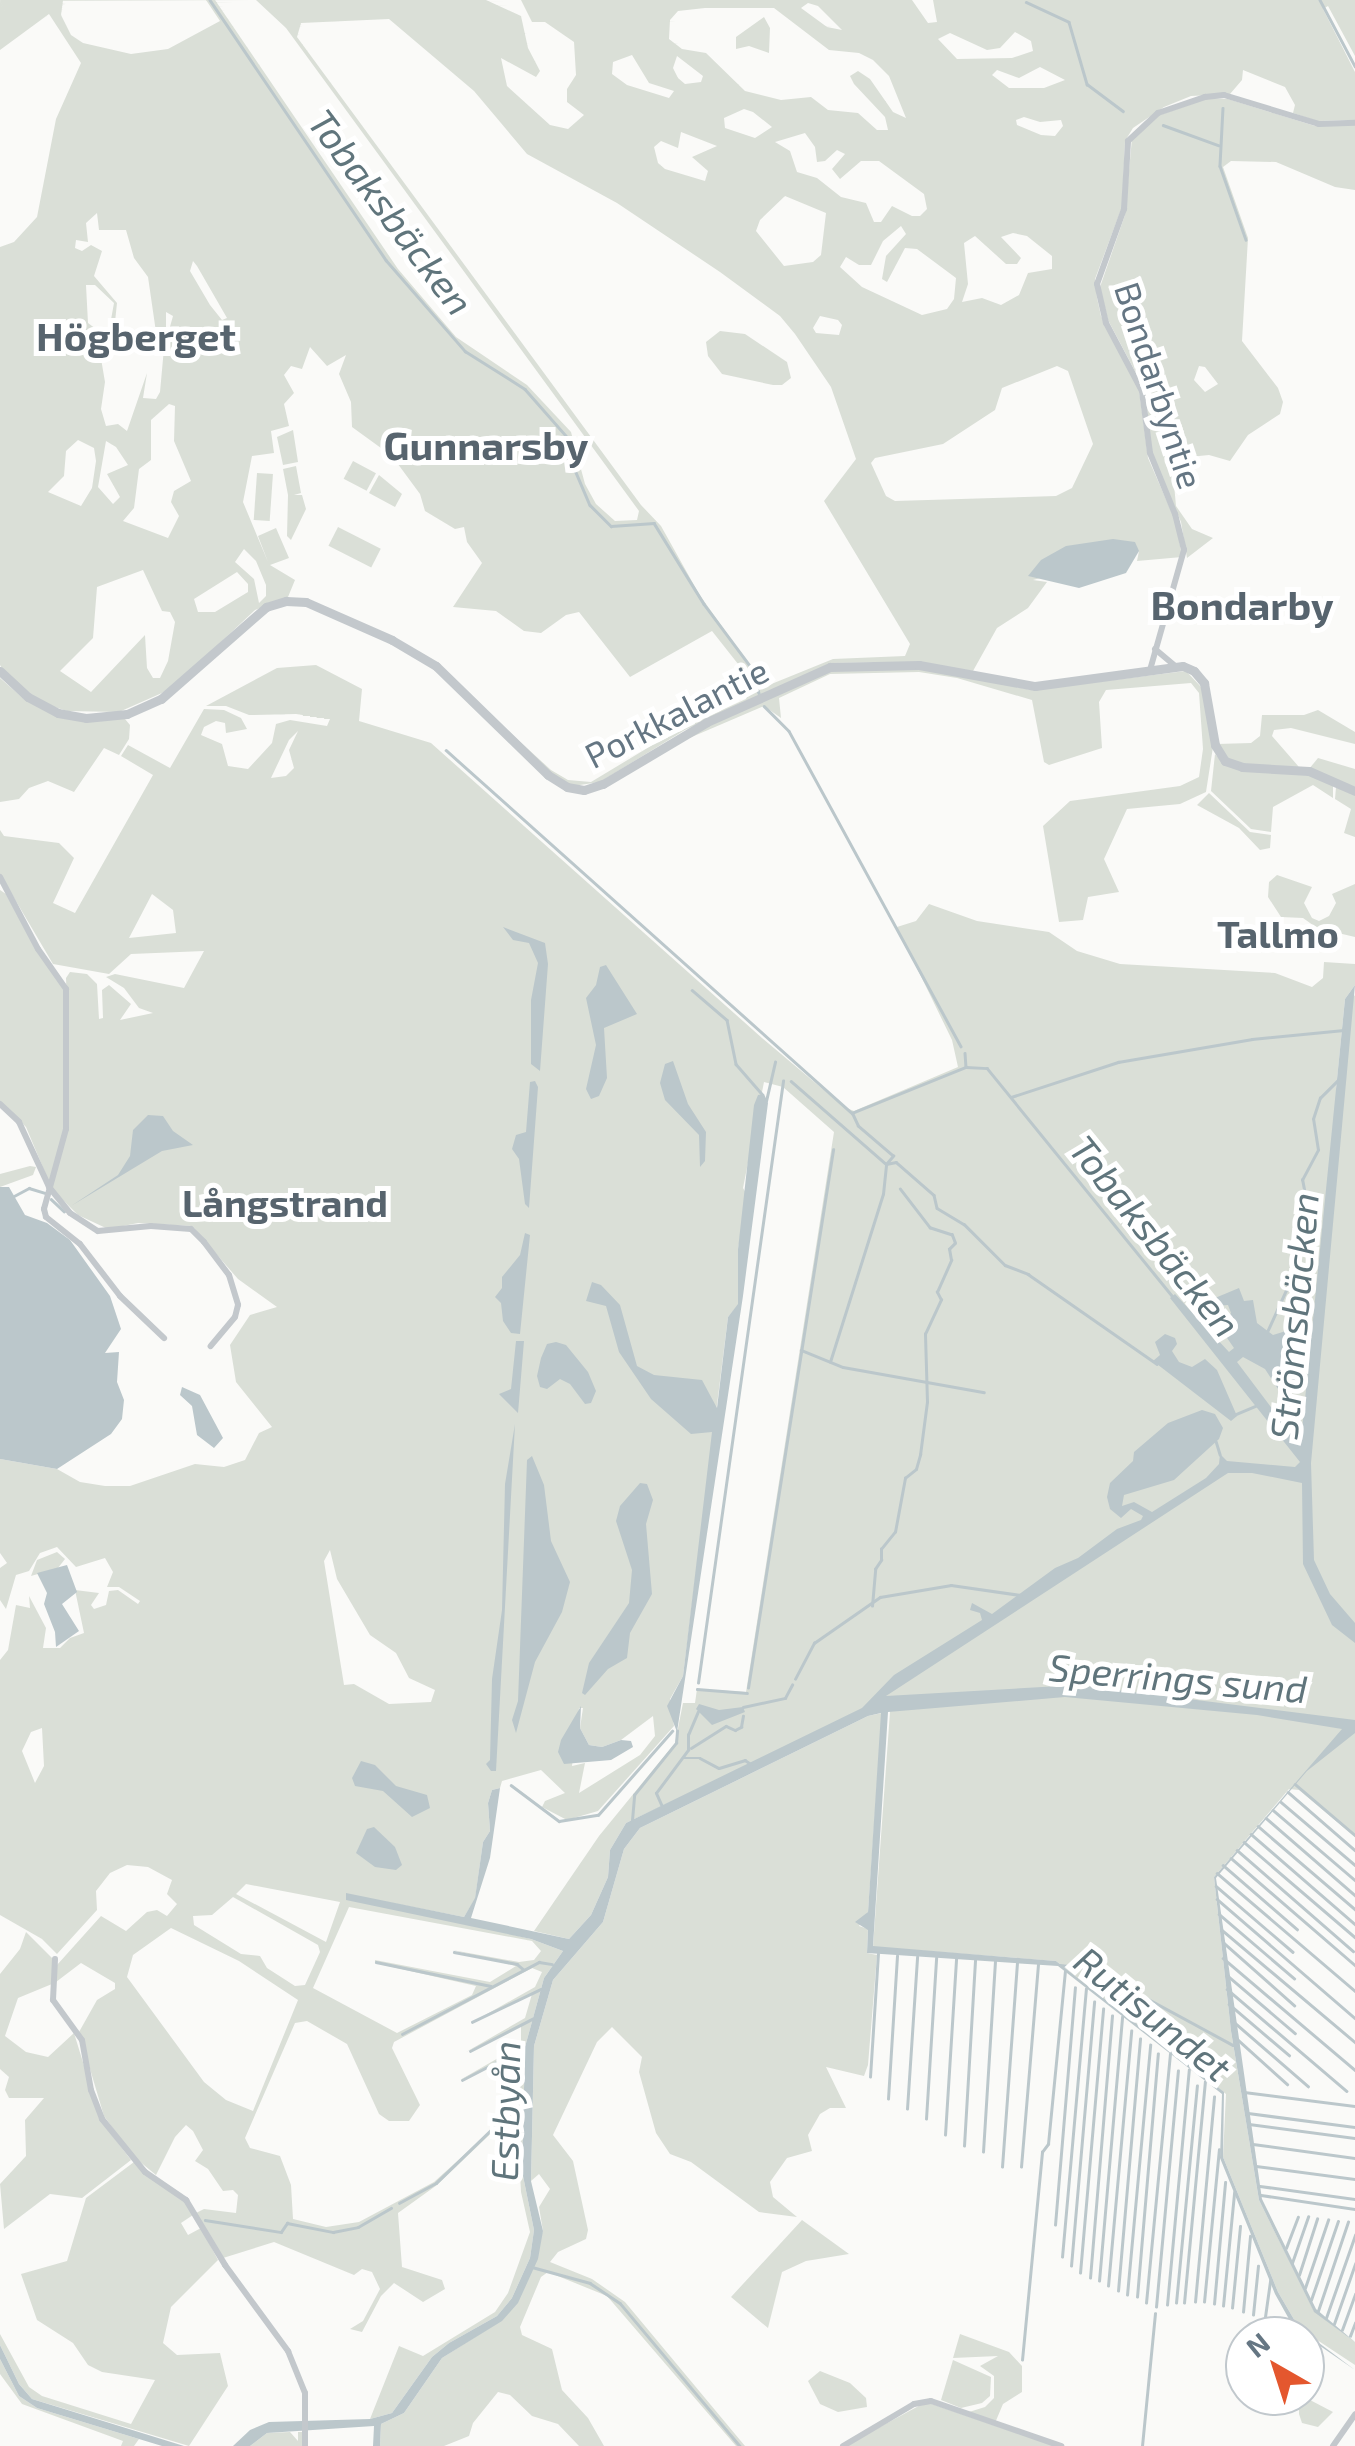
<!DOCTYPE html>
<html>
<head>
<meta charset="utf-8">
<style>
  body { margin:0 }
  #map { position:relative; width:1355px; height:2446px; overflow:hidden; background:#fafaf8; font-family:"Exo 2",sans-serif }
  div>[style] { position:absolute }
  .green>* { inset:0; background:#dadfd7; transform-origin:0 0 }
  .water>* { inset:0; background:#bbc7cb }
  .stream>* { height:2.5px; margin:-1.25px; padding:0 1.25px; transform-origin:1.25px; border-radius:1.25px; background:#bbc7cb }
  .minor>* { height:6px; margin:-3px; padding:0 3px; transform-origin:3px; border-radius:3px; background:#c3c8cc }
  .tertiary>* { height:9px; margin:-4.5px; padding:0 4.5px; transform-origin:4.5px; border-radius:4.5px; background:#c3c8cc }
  span { translate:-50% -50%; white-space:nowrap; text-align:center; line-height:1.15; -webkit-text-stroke:10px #fff; paint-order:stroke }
  .street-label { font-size:35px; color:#657683 }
  .water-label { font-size:38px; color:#60757c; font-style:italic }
  .neighbourhood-label { font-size:38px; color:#57646e; font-weight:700 }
  .quarter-label { font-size:40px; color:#57646e; font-weight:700 }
  .north { position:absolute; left:1225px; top:2316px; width:100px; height:100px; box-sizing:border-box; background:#fff; border:2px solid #c1c8cd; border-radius:50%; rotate:321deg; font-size:28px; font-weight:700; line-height:40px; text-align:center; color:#657683 }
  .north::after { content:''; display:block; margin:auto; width:35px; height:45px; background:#e4572e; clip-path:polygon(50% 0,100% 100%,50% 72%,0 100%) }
</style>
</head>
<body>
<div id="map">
  <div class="green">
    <div style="clip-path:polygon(evenodd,0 0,63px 0,61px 15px,71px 35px,83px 43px,131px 54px,168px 49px,220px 21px,206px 0,215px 0,398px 269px,456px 337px,527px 385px,571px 432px,585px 484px,596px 504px,615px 521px,637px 520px,639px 511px,286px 28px,256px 0,486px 0,521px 16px,528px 48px,540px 71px,536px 77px,501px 58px,507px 86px,550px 125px,568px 129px,584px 115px,567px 102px,567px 89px,576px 75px,574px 42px,545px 22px,532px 22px,521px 0,912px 0,928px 23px,937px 22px,933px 0,1355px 0,1355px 56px,1328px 6px,1323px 9px,1355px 72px,1355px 120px,1317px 121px,1293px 113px,1295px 105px,1285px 87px,1243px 70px,1242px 80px,1230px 94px,1191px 96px,1164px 107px,1133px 128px,1125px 141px,1122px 207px,1095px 279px,1097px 298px,1101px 316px,1139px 390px,1148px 458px,1176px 522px,1182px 557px,1137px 561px,1139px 551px,1033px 580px,1047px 582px,1028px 608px,997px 628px,973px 671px,913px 662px,831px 663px,685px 730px,600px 782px,573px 786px,555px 777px,492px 716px,551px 770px,568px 780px,591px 782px,674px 732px,746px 699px,750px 686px,742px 669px,712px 631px,630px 677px,579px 612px,566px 615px,541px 633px,524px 631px,496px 611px,453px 607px,482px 563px,467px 542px,464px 527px,455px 529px,425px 511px,420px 494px,392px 456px,352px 427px,351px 402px,339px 374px,346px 355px,327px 366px,310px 347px,302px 369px,291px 366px,284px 375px,294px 393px,284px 404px,289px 426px,271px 431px,274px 453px,252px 456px,243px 502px,268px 562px,258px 536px,276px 528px,289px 558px,270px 565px,295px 580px,288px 597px,255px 610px,171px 689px,119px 712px,67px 711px,42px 703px,4px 672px,0 665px,0 247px,14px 242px,37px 217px,56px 119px,81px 63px,49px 14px,0 50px,0 0,808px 3px,818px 6px,842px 30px,827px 27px,801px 8px,808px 3px,0 0,705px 8px,774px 8px,829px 50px,859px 53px,873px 60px,889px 76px,906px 118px,893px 112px,870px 79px,858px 71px,850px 76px,854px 84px,885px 117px,888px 130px,877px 130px,858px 113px,828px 110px,811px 97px,781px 100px,745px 91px,706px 53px,682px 49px,669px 39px,670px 20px,678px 11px,705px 8px,0 0,389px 19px,474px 91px,527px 154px,617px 203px,720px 272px,780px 316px,795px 334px,831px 387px,856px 459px,824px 501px,910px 644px,905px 656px,833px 659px,769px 685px,759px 679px,699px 594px,661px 526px,641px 505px,297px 37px,301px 23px,389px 19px,0 0,1015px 32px,1031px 41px,1033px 51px,1012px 58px,957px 59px,938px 39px,950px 33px,987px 50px,1000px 48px,1015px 32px,0 0,632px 55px,649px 83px,674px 91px,669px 98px,627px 85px,612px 74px,613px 62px,632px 55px,0 0,677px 56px,703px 76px,701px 82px,685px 84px,678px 78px,673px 68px,677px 56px,0 0,1040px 67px,1065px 80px,1044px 88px,1009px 88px,992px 75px,997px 70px,1019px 78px,1040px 67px,0 0,744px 109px,753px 112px,772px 127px,755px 138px,725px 128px,724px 118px,744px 109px,0 0,1024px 117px,1040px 122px,1061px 120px,1063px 126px,1055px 136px,1041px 135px,1017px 125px,1016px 120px,1024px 117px,0 0,681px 132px,717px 146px,692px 157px,708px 171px,705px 181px,665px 169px,658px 163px,654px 147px,661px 141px,678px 148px,681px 132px,0 0,805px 133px,815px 147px,817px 162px,825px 161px,837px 150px,845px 154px,832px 169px,840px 179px,861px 161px,879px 161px,924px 194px,927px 209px,920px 216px,912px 216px,892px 206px,881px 222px,874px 222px,866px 203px,841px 197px,817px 178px,797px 172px,790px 151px,775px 142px,805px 133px,0 0,785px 196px,826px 213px,821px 255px,813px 262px,784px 266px,756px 231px,760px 220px,785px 196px,0 0,97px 213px,99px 230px,126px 230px,134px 258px,148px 277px,157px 339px,166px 333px,166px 312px,173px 316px,164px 348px,160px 392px,156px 399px,143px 398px,147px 373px,127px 431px,118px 424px,106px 426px,101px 409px,105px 382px,96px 329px,88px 323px,86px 285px,95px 285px,114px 303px,108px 336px,113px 341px,117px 303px,94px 276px,102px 251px,91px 245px,82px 251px,75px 248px,76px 240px,88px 242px,86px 223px,97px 213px,0 0,901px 226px,906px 234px,886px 256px,882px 279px,887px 282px,905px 248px,917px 249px,956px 278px,954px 299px,947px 309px,922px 315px,862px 287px,840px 267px,846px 257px,859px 265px,871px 265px,883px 241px,901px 226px,0 0,1013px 233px,1027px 236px,1052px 256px,1052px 269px,1028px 273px,1019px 295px,1001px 305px,982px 298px,962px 302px,968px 284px,964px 243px,975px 236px,1006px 264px,1017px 264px,1021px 258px,1001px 237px,1013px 233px,0 0,193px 261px,197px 266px,227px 318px,222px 320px,210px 305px,190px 271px,193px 261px,0 0,820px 316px,838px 320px,842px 325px,839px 335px,816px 333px,813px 328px,820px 316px,0 0,1057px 366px,1068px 371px,1093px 444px,1072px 488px,1056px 496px,895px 501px,886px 496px,871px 463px,875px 458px,943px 444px,995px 410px,1002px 388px,1057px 366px,0 0,169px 404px,175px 406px,174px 441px,191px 481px,174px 491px,171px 502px,179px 516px,168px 538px,123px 521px,134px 508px,139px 469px,151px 460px,151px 420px,169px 404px,0 0,78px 440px,94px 448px,96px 461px,92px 488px,81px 506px,48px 492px,64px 476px,66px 451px,78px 440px,0 0,106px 441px,116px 447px,128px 465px,107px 474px,120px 497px,113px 504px,98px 487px,106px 441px,0 0,244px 549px,256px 561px,266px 585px,266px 596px,259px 603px,254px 579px,235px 562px,244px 549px,0 0,143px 570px,162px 611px,170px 612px,175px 622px,168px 661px,160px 678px,153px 678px,147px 668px,145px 635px,91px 692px,60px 671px,93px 638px,97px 587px,143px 570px,0 0,237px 572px,248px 584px,248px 592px,215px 612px,198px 612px,194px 599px,237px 572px)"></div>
    <div style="clip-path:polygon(764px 17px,770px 28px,769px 53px,749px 46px,736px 49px,736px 37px)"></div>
    <div style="clip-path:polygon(evenodd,1209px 98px,1228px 99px,1315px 126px,1355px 125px,1355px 190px,1335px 187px,1276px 162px,1231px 161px,1223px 167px,1248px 238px,1242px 341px,1278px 388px,1283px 402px,1280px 414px,1248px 435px,1230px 461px,1209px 455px,1189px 457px,1180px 464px,1174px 484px,1176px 506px,1192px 529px,1213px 538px,1187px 558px,1181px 522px,1152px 453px,1145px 390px,1108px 320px,1100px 287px,1125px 215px,1132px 138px,1154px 117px,1209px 98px,1199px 366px,1205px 367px,1218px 384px,1205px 392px,1194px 380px,1199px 366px)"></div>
    <div style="clip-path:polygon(720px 331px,745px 334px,787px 362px,791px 378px,782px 385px,773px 385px,722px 374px,708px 356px,706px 342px)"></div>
    <div style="clip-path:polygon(293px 430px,298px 462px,283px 465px,277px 437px)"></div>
    <div style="left:353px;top:461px;width:26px;height:20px;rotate:28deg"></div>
    <div style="clip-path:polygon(296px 466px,301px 493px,294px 495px,302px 495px,306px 509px,291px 540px,287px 536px,288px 495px,283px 469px)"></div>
    <div style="left:257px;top:473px;width:16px;height:47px;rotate:4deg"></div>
    <div style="clip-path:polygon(379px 475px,402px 494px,395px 507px,369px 493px)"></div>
    <div style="left:338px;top:527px;width:48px;height:21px;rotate:27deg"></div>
    <div style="clip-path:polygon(evenodd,316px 665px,362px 689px,359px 721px,431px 743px,762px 1038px,844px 1107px,854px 1111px,958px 1067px,952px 1040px,897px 927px,916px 921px,929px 904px,977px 921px,1049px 932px,1077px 951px,1120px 964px,1275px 973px,1312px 987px,1323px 978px,1324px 962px,1355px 964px,1355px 985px,1345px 999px,1336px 1090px,1345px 1066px,1351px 1000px,1355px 995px,1355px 1837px,1299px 1790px,1289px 1789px,1214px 1877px,1231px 2031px,1259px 2200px,1314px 2311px,1355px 2342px,1355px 2365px,1299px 2328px,1278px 2292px,1223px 2157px,1226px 2094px,1056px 1961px,873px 1947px,891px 1698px,626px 1823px,610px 1850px,608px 1877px,591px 1915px,569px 1939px,534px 1931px,599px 1836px,675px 1743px,683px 1703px,695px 1703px,697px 1689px,746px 1692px,834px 1132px,783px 1087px,764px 1082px,743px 1188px,747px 1195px,738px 1249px,738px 1305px,728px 1317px,683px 1676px,670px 1699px,674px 1726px,598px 1811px,567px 1820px,542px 1807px,545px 1801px,565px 1793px,541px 1770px,502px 1781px,500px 1788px,492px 1790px,488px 1803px,490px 1831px,483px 1842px,475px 1899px,464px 1917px,346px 1894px,531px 1939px,563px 1951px,544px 1978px,525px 2047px,522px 2171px,534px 2230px,530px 2258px,512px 2298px,497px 2316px,449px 2343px,432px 2357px,392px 2413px,370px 2419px,399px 2346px,423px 2356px,495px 2312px,508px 2293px,530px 2232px,521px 2192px,517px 2117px,507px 2118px,437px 2185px,398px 2213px,402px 2267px,442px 2280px,445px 2289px,423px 2302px,394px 2283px,381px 2296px,362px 2332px,350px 2329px,363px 2321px,380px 2289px,372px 2272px,362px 2269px,354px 2275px,274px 2242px,223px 2258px,196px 2213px,204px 2209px,236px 2213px,238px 2195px,233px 2190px,223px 2191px,208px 2169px,195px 2161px,203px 2150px,193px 2131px,186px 2125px,175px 2137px,156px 2175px,133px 2156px,104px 2116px,79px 2032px,97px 2000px,115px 1989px,115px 1983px,81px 1963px,56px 1982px,57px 1965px,101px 1916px,126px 1931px,147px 1912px,157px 1910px,167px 1916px,177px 1904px,167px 1894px,172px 1880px,148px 1867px,127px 1865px,110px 1873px,96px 1891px,97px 1910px,57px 1954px,42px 1939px,0 1915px,0 1660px,8px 1650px,16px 1605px,30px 1608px,29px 1596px,46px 1628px,43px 1648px,60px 1648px,70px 1638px,84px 1633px,75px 1590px,99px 1593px,91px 1605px,94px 1609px,106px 1605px,109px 1591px,118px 1590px,138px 1604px,140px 1601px,119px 1587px,107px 1587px,113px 1572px,105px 1558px,76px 1567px,57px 1547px,40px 1553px,29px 1571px,16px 1575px,6px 1609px,0 1600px,0 1568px,7px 1563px,0 1553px,0 1459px,57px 1469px,80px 1482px,105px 1486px,130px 1486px,195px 1464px,224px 1467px,245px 1460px,259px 1433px,272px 1427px,236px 1382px,230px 1345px,250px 1315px,277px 1307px,238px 1279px,192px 1226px,138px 1223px,108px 1229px,78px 1215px,52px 1189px,26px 1127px,0 1101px,0 890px,6px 894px,39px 955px,61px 978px,67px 1009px,66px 978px,70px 972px,87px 974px,97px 984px,99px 1019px,103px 1018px,102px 990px,109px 985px,131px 1004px,120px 1020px,153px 1013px,139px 1008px,124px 988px,106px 977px,115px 974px,184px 988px,204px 951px,131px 954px,109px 974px,53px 964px,0 874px,0 830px,4px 836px,59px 843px,74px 858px,53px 903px,75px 913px,153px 775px,121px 756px,128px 745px,170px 768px,204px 709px,224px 710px,241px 718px,247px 729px,226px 733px,225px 723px,216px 721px,204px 727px,201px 735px,222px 744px,228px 766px,248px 769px,272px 743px,276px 724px,290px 720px,327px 726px,330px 719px,296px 714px,249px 715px,226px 706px,206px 706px,277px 668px,316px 665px,298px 731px,289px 750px,294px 768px,286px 776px,271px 778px,289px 740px,298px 731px,316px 665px,152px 894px,173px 910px,176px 933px,129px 938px,152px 894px,316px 665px,330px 1550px,337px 1579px,370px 1635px,396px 1653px,409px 1678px,435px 1690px,431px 1702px,389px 1704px,354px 1684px,344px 1685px,324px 1561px,330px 1550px,316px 665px,579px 1708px,583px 1708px,580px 1728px,589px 1745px,602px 1747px,621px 1740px,653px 1716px,655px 1736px,640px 1755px,579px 1793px,585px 1763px,572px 1766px,579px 1708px,316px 665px,42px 1728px,44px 1766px,35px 1783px,22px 1751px,31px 1732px,42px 1728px,316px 665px,246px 1884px,340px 1902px,326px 1942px,236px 1894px,246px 1884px,316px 665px,233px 1897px,318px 1945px,320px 1952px,305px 1985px,295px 1986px,267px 1968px,260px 1956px,241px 1954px,194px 1925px,193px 1916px,212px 1915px,233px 1897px,316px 665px,349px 1907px,532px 1941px,541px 1951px,534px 1960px,519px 1962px,452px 1950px,516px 1966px,490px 1982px,375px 1960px,375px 1963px,476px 1986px,472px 1995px,397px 2033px,313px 1988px,349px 1907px,316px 665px,171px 1928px,239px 1961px,298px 2000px,253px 2111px,226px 2100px,204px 2082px,127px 1977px,133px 1955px,171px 1928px,316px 665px,532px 1968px,542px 1972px,535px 1987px,471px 2023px,532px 1994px,525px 2018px,466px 2052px,521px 2026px,521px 2045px,460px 2080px,520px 2052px,516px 2108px,434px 2182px,359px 2222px,326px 2227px,293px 2219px,291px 2185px,280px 2156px,250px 2148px,245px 2138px,295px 2023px,307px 2021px,347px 2044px,379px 2114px,389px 2121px,409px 2121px,420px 2105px,392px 2048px,394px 2042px,532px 1968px)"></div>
    <div style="clip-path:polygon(919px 668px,1032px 690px,1186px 671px,1203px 689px,1213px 747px,1206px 792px,1180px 804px,1127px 809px,1104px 859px,1119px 892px,1088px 897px,1083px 920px,1059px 922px,1043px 826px,1070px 801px,1180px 786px,1199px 777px,1203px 749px,1199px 693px,1191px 683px,1106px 690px,1099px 702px,1102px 748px,1049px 765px,1044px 762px,1032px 700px,957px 678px,919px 672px,830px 674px,779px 698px,781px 718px,764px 706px,680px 742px,711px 724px,830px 670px)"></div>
    <div style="clip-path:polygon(0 678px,25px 700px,61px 717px,125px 719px,130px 725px,129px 739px,119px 755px,104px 748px,74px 792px,48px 781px,29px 788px,19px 799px,0 802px)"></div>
    <div style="clip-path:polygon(1318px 710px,1355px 732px,1355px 744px,1291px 728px,1274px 730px,1272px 736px,1299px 767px,1238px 764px,1227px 760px,1217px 744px,1251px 743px,1260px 736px,1262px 715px,1304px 715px)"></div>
    <div style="clip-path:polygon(1215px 754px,1223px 763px,1285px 769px,1333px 780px,1333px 798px,1313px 785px,1273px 807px,1271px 832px,1251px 829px,1211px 791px)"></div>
    <div style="clip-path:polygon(1318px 758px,1355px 769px,1355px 787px,1309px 769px)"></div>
    <div style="clip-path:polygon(1336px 787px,1355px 795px,1355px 837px,1344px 833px,1351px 809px,1335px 799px)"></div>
    <div style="clip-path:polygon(1209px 793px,1250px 832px,1271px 835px,1270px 848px,1260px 850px,1239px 828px,1197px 805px)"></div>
    <div style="clip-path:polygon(1277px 875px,1312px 887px,1304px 903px,1312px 918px,1319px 921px,1329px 916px,1336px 903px,1332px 894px,1355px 884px,1355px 937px,1317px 928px,1303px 918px,1281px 917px,1268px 897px,1269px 882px)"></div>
    <div style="clip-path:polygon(30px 1166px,36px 1167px,33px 1175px,0 1187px,0 1174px)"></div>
    <div style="clip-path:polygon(57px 1552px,65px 1559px,58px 1568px,31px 1576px,37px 1560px)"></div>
    <div style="clip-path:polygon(882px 1713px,868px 1912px,859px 1926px,868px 1929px,867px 1953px,877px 1955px,868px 2065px,864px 2076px,826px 2067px,846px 2108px,830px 2108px,820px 2114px,808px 2135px,812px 2151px,787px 2158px,770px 2182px,773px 2197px,797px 2217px,759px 2212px,691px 2162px,670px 2154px,656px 2133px,639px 2072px,642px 2057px,612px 2027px,597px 2042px,553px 2135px,573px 2161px,588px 2230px,586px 2239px,558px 2252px,550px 2262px,592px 2279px,625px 2302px,745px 2446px,736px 2446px,607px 2296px,548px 2272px,541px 2277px,520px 2327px,522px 2335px,552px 2349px,562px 2390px,588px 2418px,604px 2446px,579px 2446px,558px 2424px,532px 2416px,510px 2395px,498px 2392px,473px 2423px,469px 2436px,444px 2446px,380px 2446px,381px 2424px,404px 2413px,442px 2358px,502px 2320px,543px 2231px,539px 2207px,550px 2189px,539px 2174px,531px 2181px,534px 2046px,553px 1980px,603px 1922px,624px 1849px,640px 1828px,868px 1716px)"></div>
    <div style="clip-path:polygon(26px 1932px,54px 1960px,52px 1984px,18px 1998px,5px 2036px,26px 2052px,48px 2057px,74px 2033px,101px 2121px,131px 2160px,82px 2198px,50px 2194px,4px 2229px,0 2184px,26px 2156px,25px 2120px,44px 2098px,9px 2098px,5px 2090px,9px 2077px,0 2069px,0 1974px,20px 1949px)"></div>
    <div style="clip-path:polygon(134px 2162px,185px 2201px,193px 2215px,181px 2223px,188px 2235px,201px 2228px,218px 2260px,171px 2307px,163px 2343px,177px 2355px,220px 2353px,228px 2386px,189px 2446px,32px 2399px,19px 2384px,0 2345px,0 2334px,29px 2387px,42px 2396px,131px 2424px,155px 2380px,102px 2372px,88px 2365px,73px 2343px,37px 2320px,21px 2274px,67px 2261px,86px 2198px)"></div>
    <div style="clip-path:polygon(802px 2220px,849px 2254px,806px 2261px,782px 2272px,768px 2328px,731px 2297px)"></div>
    <div style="clip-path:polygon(960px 2334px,1009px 2352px,1022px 2366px,1022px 2392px,1003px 2404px,995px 2423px,969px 2412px,985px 2407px,994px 2398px,994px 2376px,980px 2366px,998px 2356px,953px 2358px)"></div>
    <div style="clip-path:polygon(0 2359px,19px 2396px,37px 2408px,139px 2439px,134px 2446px,121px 2446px,123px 2441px,22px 2404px,0 2374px)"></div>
    <div style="clip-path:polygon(953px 2360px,991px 2377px,990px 2396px,982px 2403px,961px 2408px,941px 2400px)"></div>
    <div style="clip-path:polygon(820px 2371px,850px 2383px,866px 2398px,867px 2407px,838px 2412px,820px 2404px,808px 2381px)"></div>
    <div style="clip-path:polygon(1310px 2400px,1333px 2412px,1318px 2427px,1302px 2423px,1299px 2414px,1299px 2403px)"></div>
    <div style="clip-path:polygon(926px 2402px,1055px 2446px,845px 2446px)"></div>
    <div style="clip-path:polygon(290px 2432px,298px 2441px,298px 2432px,304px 2432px,303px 2446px,250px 2446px,267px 2433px)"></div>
  </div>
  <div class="water">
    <div style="clip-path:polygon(1113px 539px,1135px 542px,1139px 551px,1126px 573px,1079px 588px,1028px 576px,1041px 560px,1066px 546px)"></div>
    <div style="clip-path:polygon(503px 927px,545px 943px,548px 964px,540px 1071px,531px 1064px,531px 1000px,538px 963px,529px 943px,513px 940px)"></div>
    <div style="clip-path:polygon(606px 965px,637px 1014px,604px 1028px,607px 1078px,599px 1096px,591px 1099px,586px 1089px,596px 1045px,586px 998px,596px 985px,600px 967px)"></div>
    <div style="clip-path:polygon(1355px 985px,1311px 1463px,1314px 1560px,1330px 1594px,1355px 1623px,1355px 1643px,1332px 1625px,1303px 1564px,1302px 1483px,1252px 1473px,1228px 1473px,886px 1696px,1077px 1685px,1355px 1720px,1355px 1733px,1307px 1771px,1216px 1878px,1262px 2199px,1316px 2309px,1355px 2342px,1314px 2312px,1259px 2200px,1231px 2031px,1214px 1877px,1342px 1729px,1257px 1715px,1065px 1697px,888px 1712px,873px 1946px,1056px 1961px,1224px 2092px,1223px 2157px,1278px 2292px,1299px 2328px,1355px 2370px,1294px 2328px,1275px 2294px,1220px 2158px,1222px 2094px,1058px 1966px,867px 1953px,868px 1930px,855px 1922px,868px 1912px,881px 1713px,868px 1716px,640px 1828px,624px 1849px,603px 1922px,553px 1980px,534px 2046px,531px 2181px,543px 2231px,538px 2259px,518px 2303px,502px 2321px,442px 2358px,404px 2413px,381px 2424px,380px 2446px,373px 2446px,374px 2426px,267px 2433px,250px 2446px,233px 2446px,250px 2430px,269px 2422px,370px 2419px,392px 2413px,432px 2357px,449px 2343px,497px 2316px,512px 2298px,530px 2258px,534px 2230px,522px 2171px,525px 2047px,544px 1978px,563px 1951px,531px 1939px,346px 1900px,346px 1893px,464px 1917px,475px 1898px,483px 1842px,490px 1831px,488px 1803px,492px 1790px,500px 1788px,490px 1858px,471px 1918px,569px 1939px,591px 1915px,608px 1877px,610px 1850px,626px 1823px,862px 1708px,894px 1675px,982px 1620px,980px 1613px,970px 1610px,972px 1603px,992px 1614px,1055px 1568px,1078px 1558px,1117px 1529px,1141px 1520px,1143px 1516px,1131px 1509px,1121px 1518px,1110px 1509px,1107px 1497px,1110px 1483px,1133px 1461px,1134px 1452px,1168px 1423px,1202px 1410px,1215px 1414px,1223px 1428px,1219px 1439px,1174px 1480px,1124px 1495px,1122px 1506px,1134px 1502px,1152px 1512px,1206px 1478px,1219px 1464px,1220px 1454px,1227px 1461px,1295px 1467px,1300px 1462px,1170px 1298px,1175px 1294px,1229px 1352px,1234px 1348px,1225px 1335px,1225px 1321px,1231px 1313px,1228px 1305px,1216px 1306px,1215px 1298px,1239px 1288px,1244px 1301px,1253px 1300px,1257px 1323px,1273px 1335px,1286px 1331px,1301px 1351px,1301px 1384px,1278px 1389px,1265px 1369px,1243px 1357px,1237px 1362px,1295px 1439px,1301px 1440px,1345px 999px)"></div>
    <div style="clip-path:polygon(673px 1061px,688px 1104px,706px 1132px,705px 1161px,700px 1167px,699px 1135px,665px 1100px,660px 1083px,665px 1064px)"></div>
    <div style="clip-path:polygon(535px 1081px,538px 1087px,529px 1208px,525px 1204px,519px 1159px,512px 1149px,516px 1135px,526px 1132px,530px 1082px)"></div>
    <div style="clip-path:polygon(764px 1094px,768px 1103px,743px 1296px,677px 1732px,667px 1706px,683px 1676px,712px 1432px,691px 1434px,651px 1399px,619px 1352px,606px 1306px,586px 1301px,592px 1282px,601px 1285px,620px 1305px,637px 1366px,654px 1375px,702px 1380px,717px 1408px,728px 1317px,738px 1304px,738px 1249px,754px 1105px,758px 1095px)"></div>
    <div style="clip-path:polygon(148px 1115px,163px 1116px,173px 1131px,193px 1145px,162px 1151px,71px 1206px,118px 1175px,130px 1156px,133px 1130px)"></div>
    <div style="clip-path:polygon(0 1187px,9px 1187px,25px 1215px,47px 1223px,70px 1240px,110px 1296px,121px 1329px,105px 1353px,119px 1352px,117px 1382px,124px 1400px,122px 1419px,111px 1434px,57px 1469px,0 1459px)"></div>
    <div style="clip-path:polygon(525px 1233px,530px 1235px,520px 1334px,511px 1333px,503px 1321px,501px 1303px,495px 1297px,502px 1288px,502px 1277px,520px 1255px)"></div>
    <div style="clip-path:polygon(1165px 1334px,1175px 1338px,1177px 1344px,1172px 1351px,1179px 1362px,1192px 1367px,1205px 1359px,1217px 1370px,1237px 1416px,1231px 1421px,1153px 1361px,1160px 1355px,1155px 1342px)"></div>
    <div style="clip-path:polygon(516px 1341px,524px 1341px,518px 1413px,499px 1394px,511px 1389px)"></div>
    <div style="clip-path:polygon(556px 1342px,566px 1345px,588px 1372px,596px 1391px,591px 1403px,585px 1404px,570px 1384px,560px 1379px,547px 1389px,540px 1387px,537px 1376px,541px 1358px,547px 1344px)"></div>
    <div style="clip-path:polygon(182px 1387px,200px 1395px,223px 1438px,214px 1448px,197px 1435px,192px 1406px,180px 1395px)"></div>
    <div style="clip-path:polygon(515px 1424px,496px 1771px,491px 1771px,486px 1764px,490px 1760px,492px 1679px,502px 1610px,505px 1484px)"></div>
    <div style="clip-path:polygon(532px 1456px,544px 1485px,551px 1541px,570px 1582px,562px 1612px,535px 1662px,516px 1733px,512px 1720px,518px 1701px,527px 1460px)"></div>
    <div style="clip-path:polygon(640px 1483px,647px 1484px,653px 1500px,646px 1524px,652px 1594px,630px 1633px,627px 1658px,608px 1669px,585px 1695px,582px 1693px,589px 1663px,629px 1603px,632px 1570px,616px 1521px,620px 1506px)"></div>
    <div style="clip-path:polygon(67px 1565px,77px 1592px,62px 1604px,79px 1631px,56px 1647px,55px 1632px,44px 1604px,47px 1593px,37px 1573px)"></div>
    <div style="clip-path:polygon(699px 1704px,719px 1710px,743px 1707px,745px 1712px,712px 1725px,696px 1709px)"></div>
    <div style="clip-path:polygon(581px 1706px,580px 1728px,589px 1745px,602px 1747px,621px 1740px,631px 1741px,633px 1747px,611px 1760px,564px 1764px,558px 1752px,561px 1740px)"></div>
    <div style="clip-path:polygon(361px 1761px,375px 1765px,396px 1786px,427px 1795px,430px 1808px,412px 1817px,383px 1791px,355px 1786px,352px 1778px)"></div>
    <div style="clip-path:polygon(374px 1827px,395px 1847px,402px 1865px,396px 1870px,375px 1867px,356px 1853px,367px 1829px)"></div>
    <div style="clip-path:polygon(0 2345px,19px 2384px,32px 2399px,184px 2446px,162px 2446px,37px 2408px,19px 2396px,0 2359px)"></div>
  </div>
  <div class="stream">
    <div style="left:210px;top:0;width:314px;rotate:55.9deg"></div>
    <div style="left:386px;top:260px;width:121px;rotate:49deg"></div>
    <div style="left:465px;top:351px;width:71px;rotate:32.3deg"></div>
    <div style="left:525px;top:389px;width:67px;rotate:48.7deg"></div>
    <div style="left:569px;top:439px;width:32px;rotate:79deg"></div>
    <div style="left:575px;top:470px;width:38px;rotate:67deg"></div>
    <div style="left:590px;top:505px;width:30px;rotate:45deg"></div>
    <div style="left:611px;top:526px;width:43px;rotate:-4deg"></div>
    <div style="left:654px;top:523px;width:95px;rotate:58.3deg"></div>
    <div style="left:704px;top:604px;width:79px;rotate:53.3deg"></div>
    <div style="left:751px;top:667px;width:27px;rotate:73deg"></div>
    <div style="left:1320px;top:0;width:75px;rotate:62.1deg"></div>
    <div style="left:1026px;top:2px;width:47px;rotate:24.9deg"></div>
    <div style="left:1069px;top:22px;width:65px;rotate:73.8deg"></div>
    <div style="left:1087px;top:84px;width:45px;rotate:36.9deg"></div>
    <div style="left:1223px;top:108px;width:58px;rotate:93deg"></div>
    <div style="left:1220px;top:166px;width:78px;rotate:70.6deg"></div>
    <div style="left:1163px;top:125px;width:59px;rotate:20deg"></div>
    <div style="left:764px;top:706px;width:35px;rotate:45deg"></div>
    <div style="left:789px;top:731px;width:359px;rotate:61.4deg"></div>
    <div style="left:446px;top:750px;width:545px;rotate:41.8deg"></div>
    <div style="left:852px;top:1113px;width:123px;rotate:-22deg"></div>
    <div style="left:692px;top:990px;width:46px;rotate:40.6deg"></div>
    <div style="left:727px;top:1020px;width:45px;rotate:78.4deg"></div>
    <div style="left:736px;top:1064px;width:40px;rotate:49deg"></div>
    <div style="left:965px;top:1053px;width:14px;rotate:86deg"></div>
    <div style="left:966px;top:1067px;width:21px;rotate:3deg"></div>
    <div style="left:987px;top:1068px;width:294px;rotate:50.9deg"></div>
    <div style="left:791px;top:1081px;width:126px;rotate:41.1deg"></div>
    <div style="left:886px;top:1164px;width:10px;rotate:-11deg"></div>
    <div style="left:896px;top:1162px;width:50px;rotate:41deg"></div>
    <div style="left:934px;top:1195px;width:13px;rotate:77deg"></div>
    <div style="left:937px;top:1208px;width:31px;rotate:31deg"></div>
    <div style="left:964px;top:1224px;width:58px;rotate:45deg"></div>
    <div style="left:1005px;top:1265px;width:25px;rotate:21deg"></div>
    <div style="left:1028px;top:1274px;width:157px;rotate:34.9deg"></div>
    <div style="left:1011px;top:1097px;width:113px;rotate:-18.1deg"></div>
    <div style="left:1118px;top:1062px;width:136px;rotate:-9.7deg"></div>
    <div style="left:1252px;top:1039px;width:92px;rotate:-5.6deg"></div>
    <div style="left:766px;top:1101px;width:40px;rotate:-77deg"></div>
    <div style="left:14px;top:1196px;width:17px;rotate:-28deg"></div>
    <div style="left:29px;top:1188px;width:17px;rotate:17deg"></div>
    <div style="left:51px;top:1199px;width:18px;rotate:43deg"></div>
    <div style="left:1267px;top:1332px;width:72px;rotate:-65.6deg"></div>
    <div style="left:1297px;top:1266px;width:52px;rotate:-76.8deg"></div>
    <div style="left:1309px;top:1215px;width:36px;rotate:-101deg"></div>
    <div style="left:1302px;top:1180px;width:34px;rotate:-62deg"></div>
    <div style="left:1318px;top:1150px;width:31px;rotate:-99deg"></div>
    <div style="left:1313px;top:1119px;width:22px;rotate:-72deg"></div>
    <div style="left:1320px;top:1098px;width:24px;rotate:-45deg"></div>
    <div style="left:801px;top:1350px;width:45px;rotate:22deg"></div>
    <div style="left:843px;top:1367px;width:143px;rotate:10.1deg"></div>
    <div style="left:830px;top:1362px;width:176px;rotate:-72.5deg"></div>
    <div style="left:883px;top:1194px;width:30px;rotate:-84deg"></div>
    <div style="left:886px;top:1164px;width:11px;rotate:-49deg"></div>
    <div style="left:893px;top:1156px;width:46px;rotate:-139.4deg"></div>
    <div style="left:858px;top:1126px;width:14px;rotate:-115deg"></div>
    <div style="left:1234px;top:1415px;width:26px;rotate:-23deg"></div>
    <div style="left:1216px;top:1441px;width:14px;rotate:73deg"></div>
    <div style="left:872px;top:1606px;width:37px;rotate:-85deg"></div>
    <div style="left:875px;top:1569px;width:11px;rotate:-56deg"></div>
    <div style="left:881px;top:1560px;width:11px;rotate:-90deg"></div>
    <div style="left:881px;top:1549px;width:22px;rotate:-51deg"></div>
    <div style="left:895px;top:1532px;width:55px;rotate:-79.5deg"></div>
    <div style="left:905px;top:1478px;width:14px;rotate:-39deg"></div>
    <div style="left:916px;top:1469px;width:15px;rotate:-74deg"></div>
    <div style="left:920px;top:1455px;width:53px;rotate:-82.5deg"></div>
    <div style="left:927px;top:1402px;width:68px;rotate:-91.7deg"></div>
    <div style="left:925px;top:1334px;width:38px;rotate:-65deg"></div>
    <div style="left:941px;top:1300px;width:9px;rotate:-117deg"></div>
    <div style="left:937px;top:1292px;width:35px;rotate:-66deg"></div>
    <div style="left:951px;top:1260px;width:11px;rotate:-100deg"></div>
    <div style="left:949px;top:1249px;width:8px;rotate:-45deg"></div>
    <div style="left:955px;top:1243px;width:9px;rotate:-111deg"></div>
    <div style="left:952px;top:1235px;width:23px;rotate:-162deg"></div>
    <div style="left:930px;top:1228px;width:49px;rotate:-127.6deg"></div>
    <div style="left:795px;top:1679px;width:41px;rotate:-62.2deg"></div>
    <div style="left:814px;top:1643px;width:80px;rotate:-34.9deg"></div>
    <div style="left:880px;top:1597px;width:72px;rotate:-9.6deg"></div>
    <div style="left:951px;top:1585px;width:70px;rotate:8.2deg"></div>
    <div style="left:698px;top:1683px;width:608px;rotate:-81.96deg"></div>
    <div style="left:748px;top:1688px;width:545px;rotate:-81.02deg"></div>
    <div style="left:697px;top:1689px;width:50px;rotate:4.6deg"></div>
    <div style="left:743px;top:1707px;width:43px;rotate:-12.1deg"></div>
    <div style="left:785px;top:1698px;width:15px;rotate:-62deg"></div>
    <div style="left:691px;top:1748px;width:41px;rotate:-32.2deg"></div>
    <div style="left:726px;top:1726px;width:10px;rotate:24deg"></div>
    <div style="left:735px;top:1730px;width:7px;rotate:-27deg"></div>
    <div style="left:741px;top:1727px;width:11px;rotate:-80deg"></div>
    <div style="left:683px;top:1758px;width:17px"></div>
    <div style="left:700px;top:1758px;width:21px;rotate:28deg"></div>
    <div style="left:719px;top:1768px;width:27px;rotate:-17deg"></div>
    <div style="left:745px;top:1760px;width:7px;rotate:34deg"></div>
    <div style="left:1295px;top:1784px;width:79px;rotate:40.4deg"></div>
    <div style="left:511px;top:1785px;width:60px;rotate:36.9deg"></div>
    <div style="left:559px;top:1821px;width:39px;rotate:-9deg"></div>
    <div style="left:598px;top:1815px;width:112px;rotate:-48.6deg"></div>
    <div style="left:1288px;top:1792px;width:89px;rotate:40.9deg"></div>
    <div style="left:1281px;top:1802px;width:97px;rotate:40.4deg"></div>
    <div style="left:663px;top:1809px;width:17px;rotate:-114deg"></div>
    <div style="left:656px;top:1793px;width:54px;rotate:-53.3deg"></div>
    <div style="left:688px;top:1750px;width:15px;rotate:-90deg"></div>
    <div style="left:688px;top:1735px;width:25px;rotate:-67deg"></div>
    <div style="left:1273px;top:1810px;width:108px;rotate:40.5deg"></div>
    <div style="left:1266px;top:1818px;width:118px;rotate:40.9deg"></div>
    <div style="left:632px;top:1820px;width:25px;rotate:-85deg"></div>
    <div style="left:634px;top:1795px;width:67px;rotate:-51.1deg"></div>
    <div style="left:676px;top:1743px;width:12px;rotate:-85deg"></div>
    <div style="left:1258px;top:1826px;width:128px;rotate:40.6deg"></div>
    <div style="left:1251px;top:1834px;width:138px;rotate:40.9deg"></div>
    <div style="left:1244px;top:1842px;width:146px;rotate:40.6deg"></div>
    <div style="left:1237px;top:1850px;width:154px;rotate:41deg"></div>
    <div style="left:1231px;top:1858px;width:164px;rotate:40.8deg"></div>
    <div style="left:1223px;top:1865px;width:98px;rotate:40.9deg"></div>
    <div style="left:1217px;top:1873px;width:182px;rotate:40.5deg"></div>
    <div style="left:1216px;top:1886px;width:101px;rotate:40.6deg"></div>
    <div style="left:1217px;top:1899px;width:182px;rotate:40.8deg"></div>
    <div style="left:1219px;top:1914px;width:99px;rotate:40.5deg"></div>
    <div style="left:1222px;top:1930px;width:174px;rotate:40.1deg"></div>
    <div style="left:1224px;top:1943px;width:94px;rotate:41.5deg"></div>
    <div style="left:454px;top:1952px;width:64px;rotate:10.8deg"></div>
    <div style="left:517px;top:1964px;width:8px;rotate:40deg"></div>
    <div style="left:1223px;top:1958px;width:173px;rotate:40.3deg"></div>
    <div style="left:376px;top:1962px;width:117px;rotate:11.8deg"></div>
    <div style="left:1060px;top:1965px;width:33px;rotate:7deg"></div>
    <div style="left:1093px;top:1969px;width:159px;rotate:28.5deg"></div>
    <div style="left:1228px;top:1976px;width:88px;rotate:40.4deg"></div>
    <div style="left:1227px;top:1989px;width:157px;rotate:40.4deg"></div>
    <div style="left:1229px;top:2004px;width:79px;rotate:40.4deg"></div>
    <div style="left:472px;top:2022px;width:76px;rotate:-25.6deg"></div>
    <div style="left:1234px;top:2022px;width:98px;rotate:40.9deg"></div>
    <div style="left:402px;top:2034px;width:155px;rotate:-27.7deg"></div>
    <div style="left:539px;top:1962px;width:13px;rotate:9deg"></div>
    <div style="left:1236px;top:2038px;width:69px;rotate:42deg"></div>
    <div style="left:470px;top:2051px;width:70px;rotate:-27.3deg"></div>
    <div style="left:870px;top:2077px;width:123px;rotate:-86.3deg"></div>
    <div style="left:462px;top:2080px;width:72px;rotate:-27.3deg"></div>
    <div style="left:1244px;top:2092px;width:112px;rotate:7.2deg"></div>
    <div style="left:888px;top:2099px;width:143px;rotate:-86.4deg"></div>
    <div style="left:907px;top:2109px;width:152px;rotate:-86.2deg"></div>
    <div style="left:1248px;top:2113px;width:108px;rotate:7.5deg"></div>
    <div style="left:926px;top:2119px;width:161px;rotate:-86.4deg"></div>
    <div style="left:1249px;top:2124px;width:107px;rotate:7.5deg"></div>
    <div style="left:945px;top:2135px;width:176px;rotate:-86.4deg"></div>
    <div style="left:1253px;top:2144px;width:103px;rotate:7.8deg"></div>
    <div style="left:964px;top:2146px;width:186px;rotate:-86.6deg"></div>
    <div style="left:983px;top:2152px;width:191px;rotate:-86.4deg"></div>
    <div style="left:1256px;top:2166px;width:100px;rotate:7.5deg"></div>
    <div style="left:1002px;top:2167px;width:205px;rotate:-85.8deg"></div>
    <div style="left:1021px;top:2167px;width:204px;rotate:-85.2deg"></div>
    <div style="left:1260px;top:2186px;width:96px;rotate:7.8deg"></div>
    <div style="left:1261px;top:2195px;width:95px;rotate:8.5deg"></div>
    <div style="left:399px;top:2203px;width:42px;rotate:-28.4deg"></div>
    <div style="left:436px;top:2183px;width:78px;rotate:-44deg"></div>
    <div style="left:492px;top:2129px;width:26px;rotate:-40deg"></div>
    <div style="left:512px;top:2112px;width:11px;rotate:-15deg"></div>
    <div style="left:205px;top:2220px;width:77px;rotate:9deg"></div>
    <div style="left:281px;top:2232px;width:11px;rotate:-56deg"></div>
    <div style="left:287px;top:2223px;width:47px;rotate:11.1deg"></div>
    <div style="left:333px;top:2232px;width:25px;rotate:-11deg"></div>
    <div style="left:358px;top:2227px;width:38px;rotate:-30deg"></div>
    <div style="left:1055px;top:2225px;width:238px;rotate:-85.2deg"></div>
    <div style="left:1286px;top:2248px;width:33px;rotate:-69deg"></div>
    <div style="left:1062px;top:2257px;width:269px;rotate:-84.9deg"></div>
    <div style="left:1292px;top:2263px;width:49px;rotate:-70.8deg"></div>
    <div style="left:1071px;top:2266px;width:265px;rotate:-85deg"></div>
    <div style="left:532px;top:2267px;width:60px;rotate:15.4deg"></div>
    <div style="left:590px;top:2283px;width:36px;rotate:34deg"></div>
    <div style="left:620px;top:2303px;width:187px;rotate:50deg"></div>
    <div style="left:1080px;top:2273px;width:265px;rotate:-85deg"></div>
    <div style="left:1299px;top:2275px;width:59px;rotate:-72.2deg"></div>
    <div style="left:1090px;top:2278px;width:263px;rotate:-85.2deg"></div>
    <div style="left:1099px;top:2281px;width:265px;rotate:-85deg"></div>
    <div style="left:1108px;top:2286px;width:256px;rotate:-84.8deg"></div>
    <div style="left:1305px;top:2288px;width:72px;rotate:-71.3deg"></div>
    <div style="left:1118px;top:2291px;width:253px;rotate:-85deg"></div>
    <div style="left:1127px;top:2295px;width:251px;rotate:-84.7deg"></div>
    <div style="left:1137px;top:2297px;width:244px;rotate:-85.1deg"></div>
    <div style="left:1311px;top:2300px;width:83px;rotate:-71.1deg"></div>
    <div style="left:1195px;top:2302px;width:206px;rotate:-84.7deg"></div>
    <div style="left:1204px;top:2302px;width:153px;rotate:-84.4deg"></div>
    <div style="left:1146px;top:2303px;width:250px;rotate:-84.5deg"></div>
    <div style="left:1176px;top:2303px;width:218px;rotate:-84.5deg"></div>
    <div style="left:1184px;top:2303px;width:222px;rotate:-84.6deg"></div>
    <div style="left:1214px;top:2304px;width:122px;rotate:-84.8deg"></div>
    <div style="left:1167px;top:2305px;width:236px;rotate:-84.7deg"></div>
    <div style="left:1223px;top:2306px;width:114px;rotate:-84.4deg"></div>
    <div style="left:1156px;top:2307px;width:237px;rotate:-84.7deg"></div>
    <div style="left:1232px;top:2308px;width:82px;rotate:-84.4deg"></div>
    <div style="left:1318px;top:2311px;width:94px;rotate:-71.4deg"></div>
    <div style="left:1243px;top:2312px;width:76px;rotate:-84.7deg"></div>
    <div style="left:1253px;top:2315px;width:49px;rotate:-84.2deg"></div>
    <div style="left:1265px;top:2317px;width:37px;rotate:-82deg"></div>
    <div style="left:1326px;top:2318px;width:88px;rotate:-70.7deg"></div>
    <div style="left:1334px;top:2324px;width:64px;rotate:-70.7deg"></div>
    <div style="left:1342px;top:2330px;width:38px;rotate:-70deg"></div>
    <div style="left:1350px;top:2336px;width:14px;rotate:-69deg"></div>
    <div style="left:1022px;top:2360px;width:209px;rotate:-84.5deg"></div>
    <div style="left:1042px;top:2152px;width:10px;rotate:-53deg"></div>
    <div style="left:1048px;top:2144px;width:173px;rotate:-84.4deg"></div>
    <div style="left:1142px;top:2446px;width:133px;rotate:-84.4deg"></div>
  </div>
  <div class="minor">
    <div style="left:1155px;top:649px;width:26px;rotate:40deg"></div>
    <div style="left:1150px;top:670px;width:125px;rotate:-74.2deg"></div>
    <div style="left:1184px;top:550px;width:37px;rotate:-104deg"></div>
    <div style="left:1175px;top:514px;width:66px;rotate:-112.3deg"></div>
    <div style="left:1150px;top:453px;width:63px;rotate:-97.4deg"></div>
    <div style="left:1142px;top:391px;width:77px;rotate:-117.9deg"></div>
    <div style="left:1106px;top:323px;width:40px;rotate:-103deg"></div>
    <div style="left:1097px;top:284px;width:80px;rotate:-70.2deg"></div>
    <div style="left:1124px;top:209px;width:68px;rotate:-86.6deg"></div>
    <div style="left:1128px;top:141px;width:41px;rotate:-43deg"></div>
    <div style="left:1158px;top:113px;width:50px;rotate:-18.8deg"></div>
    <div style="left:1205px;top:97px;width:19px;rotate:-6deg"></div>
    <div style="left:1224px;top:95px;width:99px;rotate:17deg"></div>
    <div style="left:1319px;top:124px;width:36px;rotate:-2deg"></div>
    <div style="left:0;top:877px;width:81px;rotate:62.2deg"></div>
    <div style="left:38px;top:949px;width:49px;rotate:55deg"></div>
    <div style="left:66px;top:989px;width:140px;rotate:90deg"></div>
    <div style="left:66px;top:1129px;width:83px;rotate:105.4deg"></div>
    <div style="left:44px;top:1209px;width:8px;rotate:76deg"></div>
    <div style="left:46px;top:1217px;width:43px;rotate:38.5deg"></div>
    <div style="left:80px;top:1244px;width:66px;rotate:52.4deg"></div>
    <div style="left:120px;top:1296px;width:61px;rotate:43.7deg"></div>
    <div style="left:0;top:1104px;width:26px;rotate:43deg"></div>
    <div style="left:19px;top:1122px;width:72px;rotate:65.2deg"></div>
    <div style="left:49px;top:1187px;width:33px;rotate:51deg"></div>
    <div style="left:70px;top:1213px;width:33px;rotate:33deg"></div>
    <div style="left:98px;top:1231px;width:53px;rotate:-5.4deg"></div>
    <div style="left:151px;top:1226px;width:40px;rotate:4.3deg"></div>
    <div style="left:191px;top:1229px;width:18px;rotate:45deg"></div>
    <div style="left:204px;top:1242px;width:41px;rotate:52.9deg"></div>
    <div style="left:229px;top:1275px;width:31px;rotate:73deg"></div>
    <div style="left:238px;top:1305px;width:12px;rotate:104deg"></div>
    <div style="left:235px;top:1317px;width:38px;rotate:130deg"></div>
    <div style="left:55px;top:1959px;width:41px;rotate:92.8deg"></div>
    <div style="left:53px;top:2000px;width:49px;rotate:54.1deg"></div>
    <div style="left:82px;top:2040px;width:51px;rotate:79.8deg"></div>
    <div style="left:91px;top:2090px;width:31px;rotate:69deg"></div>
    <div style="left:102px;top:2119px;width:68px;rotate:50.9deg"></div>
    <div style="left:145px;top:2172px;width:50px;rotate:34.3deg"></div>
    <div style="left:186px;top:2200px;width:76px;rotate:59deg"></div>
    <div style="left:225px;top:2265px;width:107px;rotate:53.8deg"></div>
    <div style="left:288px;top:2351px;width:45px;rotate:68deg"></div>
    <div style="left:305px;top:2393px;width:53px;rotate:90deg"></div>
    <div style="left:843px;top:2446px;width:82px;rotate:-30.6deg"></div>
    <div style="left:914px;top:2404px;width:17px;rotate:-10deg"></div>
    <div style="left:931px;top:2401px;width:138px;rotate:19.1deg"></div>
    <div style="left:1333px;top:2446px;width:39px;rotate:-55deg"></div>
  </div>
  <div class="tertiary">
    <div style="left:0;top:671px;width:38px;rotate:43deg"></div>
    <div style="left:28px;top:697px;width:34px;rotate:28deg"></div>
    <div style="left:58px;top:713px;width:28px;rotate:10deg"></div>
    <div style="left:86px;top:718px;width:41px;rotate:-5.6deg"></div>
    <div style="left:127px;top:714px;width:37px;rotate:-24deg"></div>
    <div style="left:161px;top:699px;width:140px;rotate:-41.2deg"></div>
    <div style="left:266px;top:607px;width:21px;rotate:-17deg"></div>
    <div style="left:286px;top:601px;width:20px;rotate:3deg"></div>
    <div style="left:306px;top:602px;width:94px;rotate:23.8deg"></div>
    <div style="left:392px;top:640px;width:51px;rotate:30.6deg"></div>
    <div style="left:436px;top:666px;width:156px;rotate:44.2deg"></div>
    <div style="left:548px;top:775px;width:22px;rotate:32deg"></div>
    <div style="left:567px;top:787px;width:17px;rotate:10deg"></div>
    <div style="left:584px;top:790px;width:20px;rotate:-18deg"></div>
    <div style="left:603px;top:784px;width:121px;rotate:-30.8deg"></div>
    <div style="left:707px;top:722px;width:135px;rotate:-24.1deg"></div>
    <div style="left:830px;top:667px;width:89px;rotate:-1.3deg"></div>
    <div style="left:919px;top:665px;width:118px;rotate:10.3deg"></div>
    <div style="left:1035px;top:686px;width:149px;rotate:-7.7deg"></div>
    <div style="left:1183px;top:666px;width:12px;rotate:24deg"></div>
    <div style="left:1194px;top:671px;width:16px;rotate:50deg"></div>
    <div style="left:1204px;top:683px;width:63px;rotate:79.9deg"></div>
    <div style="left:1215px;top:745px;width:19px;rotate:58deg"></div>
    <div style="left:1225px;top:761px;width:18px;rotate:19deg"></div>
    <div style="left:1242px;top:767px;width:67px;rotate:3.4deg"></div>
    <div style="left:1309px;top:771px;width:50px;rotate:23.5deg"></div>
  </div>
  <div class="street-label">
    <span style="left:1160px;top:385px;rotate:72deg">Bondarbyntie</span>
    <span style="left:676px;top:712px;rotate:-27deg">Porkkalantie</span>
  </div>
  <div class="water-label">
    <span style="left:391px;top:212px;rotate:53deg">Tobaksbäcken</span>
    <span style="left:1155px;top:1236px;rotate:51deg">Tobaksbäcken</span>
    <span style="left:1294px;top:1316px;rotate:-85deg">Strömsbäcken</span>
    <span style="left:1178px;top:1678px;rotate:5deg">Sperrings sund</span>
    <span style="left:1153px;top:2014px;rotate:39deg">Rutisundet</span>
    <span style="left:505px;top:2111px;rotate:-89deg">Estbyån</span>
  </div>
  <div class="neighbourhood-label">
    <span style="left:1278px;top:934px">Tallmo</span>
    <span style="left:285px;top:1203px">Långstrand</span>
  </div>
  <div class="quarter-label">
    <span style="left:136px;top:335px">Högberget</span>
    <span style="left:486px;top:444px">Gunnarsby</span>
    <span style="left:1242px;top:604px">Bondarby</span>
  </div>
  <div class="north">N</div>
</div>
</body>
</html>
